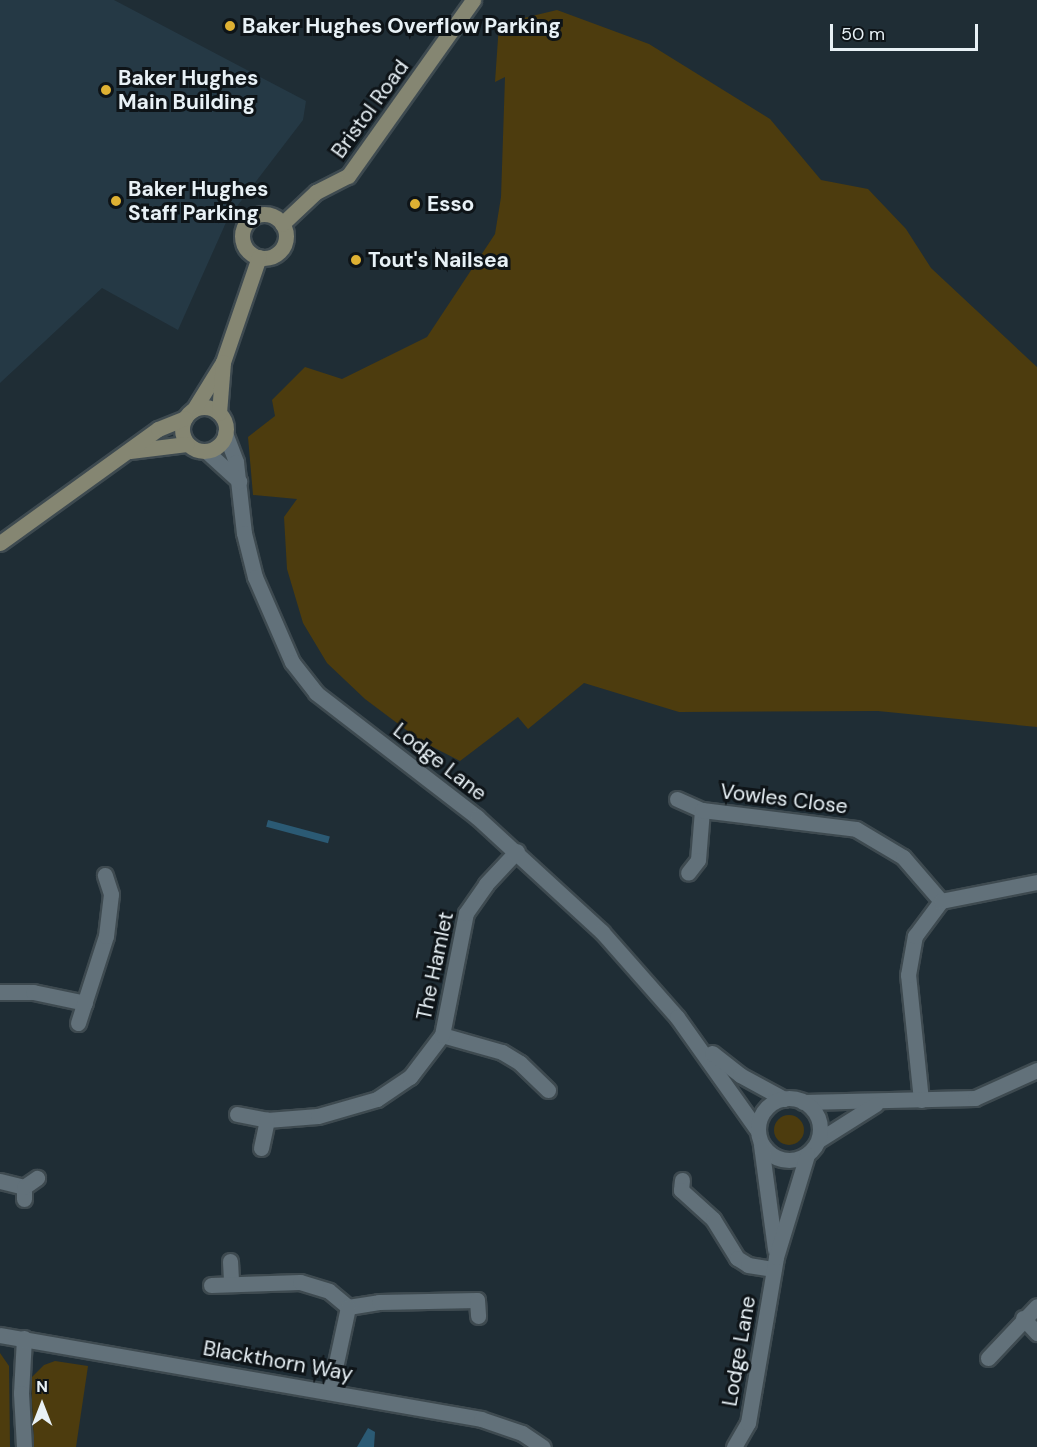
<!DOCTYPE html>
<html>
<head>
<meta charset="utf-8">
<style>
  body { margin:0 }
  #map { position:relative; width:1037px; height:1447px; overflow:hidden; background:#1f2d35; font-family:"DM Sans",sans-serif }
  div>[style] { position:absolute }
  .built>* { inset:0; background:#253945 }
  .green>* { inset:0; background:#4d3c0e }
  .round { border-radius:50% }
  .water>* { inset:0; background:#2b5a74; transform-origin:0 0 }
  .roads { filter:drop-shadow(2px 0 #3e4a50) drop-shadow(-2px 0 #3e4a50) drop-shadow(0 2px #3e4a50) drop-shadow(0 -2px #3e4a50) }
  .minor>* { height:15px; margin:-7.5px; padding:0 7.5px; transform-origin:7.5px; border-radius:7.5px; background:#62717a }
  .tertiary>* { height:15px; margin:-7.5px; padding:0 7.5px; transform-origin:7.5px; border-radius:7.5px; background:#62717a }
  .tertiary>.ring { margin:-7.5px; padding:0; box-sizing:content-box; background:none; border:15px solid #62717a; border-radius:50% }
  .secondary>* { height:15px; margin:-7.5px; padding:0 7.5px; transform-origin:7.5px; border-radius:7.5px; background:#858672 }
  .secondary>.ring { margin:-7.5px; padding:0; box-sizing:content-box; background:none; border:15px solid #858672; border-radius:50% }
  .dots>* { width:16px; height:16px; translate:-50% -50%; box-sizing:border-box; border:3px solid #0e1418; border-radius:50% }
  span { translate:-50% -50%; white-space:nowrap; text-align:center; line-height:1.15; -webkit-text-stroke:6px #0e1418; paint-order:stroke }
  .poi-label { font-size:21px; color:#e8f1f6; font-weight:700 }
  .left { translate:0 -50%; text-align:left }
  .street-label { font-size:21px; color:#e8f1f6 }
  .north { position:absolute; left:12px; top:1375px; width:60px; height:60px; -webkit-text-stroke:4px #0e1418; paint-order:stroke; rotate:0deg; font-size:16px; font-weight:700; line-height:24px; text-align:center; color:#e8f1f6 }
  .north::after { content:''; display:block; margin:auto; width:21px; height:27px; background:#e8f1f6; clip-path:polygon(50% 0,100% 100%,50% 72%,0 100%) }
  .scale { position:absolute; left:830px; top:24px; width:148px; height:27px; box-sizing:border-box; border:3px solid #e8f1f6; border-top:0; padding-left:8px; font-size:18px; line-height:21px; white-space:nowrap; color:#e8f1f6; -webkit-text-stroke:4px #0e1418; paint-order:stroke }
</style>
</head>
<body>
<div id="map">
  <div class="built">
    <div style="clip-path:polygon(0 0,114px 0,306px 101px,303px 120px,228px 218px,178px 330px,102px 288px,0 383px)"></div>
  </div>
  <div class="green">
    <div style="clip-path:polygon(557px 10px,649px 44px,770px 119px,821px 180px,868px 189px,906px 229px,931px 268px,1037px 367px,1037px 727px,878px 711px,679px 712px,584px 683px,528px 729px,518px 717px,460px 761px,421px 741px,365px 699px,327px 663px,303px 623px,287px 569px,284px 517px,297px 499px,253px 495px,248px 437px,275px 416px,272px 400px,305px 367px,342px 379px,427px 337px,495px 234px,501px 197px,505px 77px,495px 82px,499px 24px)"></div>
    <div class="round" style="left:774px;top:1115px;width:30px;height:30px"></div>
    <div style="clip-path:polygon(0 1353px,9px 1366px,10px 1447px,0 1447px)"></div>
    <div style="clip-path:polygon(55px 1361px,88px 1366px,76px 1447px,34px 1447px,31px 1378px,44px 1365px)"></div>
  </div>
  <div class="water">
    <div style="left:268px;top:820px;width:64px;height:7px;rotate:15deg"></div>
    <div style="clip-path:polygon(368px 1428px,375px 1432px,374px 1447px,357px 1447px)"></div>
  </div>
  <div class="roads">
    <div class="minor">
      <div style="left:677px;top:799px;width:27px;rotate:24deg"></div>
      <div style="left:702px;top:810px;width:50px;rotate:94.6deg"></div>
      <div style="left:698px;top:860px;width:16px;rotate:128deg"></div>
      <div style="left:702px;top:810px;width:155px;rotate:7deg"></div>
      <div style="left:856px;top:829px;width:55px;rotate:30.8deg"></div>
      <div style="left:903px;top:857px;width:58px;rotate:49.2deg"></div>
      <div style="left:0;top:992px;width:33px"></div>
      <div style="left:33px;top:992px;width:53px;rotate:11.9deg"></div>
      <div style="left:78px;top:1023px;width:91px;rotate:-72.2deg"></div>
      <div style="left:106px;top:936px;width:42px;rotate:-83.2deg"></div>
      <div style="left:111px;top:894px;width:20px;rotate:-108deg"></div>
      <div style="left:442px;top:1035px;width:62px;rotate:15.8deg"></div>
      <div style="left:502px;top:1052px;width:21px;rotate:31deg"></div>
      <div style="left:520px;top:1063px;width:39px;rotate:44deg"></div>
      <div style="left:921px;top:1100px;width:126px;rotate:-95.9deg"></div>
      <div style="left:908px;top:975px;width:40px;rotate:-80deg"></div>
      <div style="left:915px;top:936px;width:44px;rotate:-53.4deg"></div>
      <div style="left:941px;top:901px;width:98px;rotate:-11.2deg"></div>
      <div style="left:803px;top:1102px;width:172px;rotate:-1.3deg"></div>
      <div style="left:975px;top:1098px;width:68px;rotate:-24.3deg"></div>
      <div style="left:237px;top:1114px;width:31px;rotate:11deg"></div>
      <div style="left:267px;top:1120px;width:51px;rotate:-4.5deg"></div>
      <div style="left:318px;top:1116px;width:61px;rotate:-16.1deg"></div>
      <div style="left:377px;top:1099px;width:40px;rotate:-34deg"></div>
      <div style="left:410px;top:1077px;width:53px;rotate:-52.7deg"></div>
      <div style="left:442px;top:1035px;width:124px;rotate:-78.9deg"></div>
      <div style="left:466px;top:913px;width:35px;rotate:-55deg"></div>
      <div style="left:486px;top:884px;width:45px;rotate:-46.8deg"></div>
      <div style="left:819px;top:1140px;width:67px;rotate:-32.3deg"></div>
      <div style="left:261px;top:1148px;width:29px;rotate:-78deg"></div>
      <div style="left:682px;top:1180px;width:10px;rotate:96deg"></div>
      <div style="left:681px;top:1190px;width:43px;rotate:42.2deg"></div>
      <div style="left:713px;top:1219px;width:46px;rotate:58.4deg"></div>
      <div style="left:737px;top:1258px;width:13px;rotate:32deg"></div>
      <div style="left:748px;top:1265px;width:26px;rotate:9deg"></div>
      <div style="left:0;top:1181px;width:25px;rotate:14deg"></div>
      <div style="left:24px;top:1187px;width:12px;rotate:90deg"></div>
      <div style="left:24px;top:1187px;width:16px;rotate:-35deg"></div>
      <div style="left:230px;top:1261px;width:22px;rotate:87deg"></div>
      <div style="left:211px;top:1285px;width:89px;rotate:-1.9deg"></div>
      <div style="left:300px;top:1282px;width:30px;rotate:17deg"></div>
      <div style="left:329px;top:1291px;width:25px;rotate:40deg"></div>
      <div style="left:348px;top:1307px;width:31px;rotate:-9deg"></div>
      <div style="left:379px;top:1302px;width:98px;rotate:-1.2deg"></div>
      <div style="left:477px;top:1300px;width:16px;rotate:86deg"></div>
      <div style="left:1023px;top:1318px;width:21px;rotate:47deg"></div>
      <div style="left:24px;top:1338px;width:55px;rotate:93.1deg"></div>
      <div style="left:21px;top:1393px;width:54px;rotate:86.8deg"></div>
      <div style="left:988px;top:1358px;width:71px;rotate:-46.7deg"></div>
      <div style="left:330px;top:1391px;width:86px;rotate:-77.9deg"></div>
    </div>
    <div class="tertiary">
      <div style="left:225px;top:433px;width:31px;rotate:69deg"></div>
      <div style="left:236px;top:462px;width:71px;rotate:83.6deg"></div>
      <div style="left:244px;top:533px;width:45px;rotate:76deg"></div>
      <div style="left:255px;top:577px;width:93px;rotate:66.5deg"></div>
      <div style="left:292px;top:662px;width:39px;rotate:52deg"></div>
      <div style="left:316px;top:693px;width:203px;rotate:37.6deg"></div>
      <div style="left:477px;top:817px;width:170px;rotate:42.6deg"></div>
      <div style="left:602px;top:932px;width:113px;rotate:48.6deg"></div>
      <div style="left:677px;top:1017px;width:140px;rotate:54.6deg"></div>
      <div style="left:206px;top:451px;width:45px;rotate:42.3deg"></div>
      <div style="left:712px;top:1053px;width:36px;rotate:38deg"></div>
      <div style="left:740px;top:1075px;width:50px;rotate:28.6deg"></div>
      <div class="ring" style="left:758px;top:1098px;width:47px;height:47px"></div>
      <div style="left:761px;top:1145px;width:105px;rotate:82.3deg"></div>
      <div style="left:0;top:1335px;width:488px;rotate:9.9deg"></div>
      <div style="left:481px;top:1419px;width:43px;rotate:18.9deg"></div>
      <div style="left:522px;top:1433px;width:25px;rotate:34deg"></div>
      <div style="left:734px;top:1447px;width:28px;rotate:-60deg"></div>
      <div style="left:748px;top:1423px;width:168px;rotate:-80.4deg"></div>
      <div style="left:776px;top:1257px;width:107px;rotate:-73.1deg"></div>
    </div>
    <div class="secondary">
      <div class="ring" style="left:242px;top:214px;width:29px;height:29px"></div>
      <div style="left:282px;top:224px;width:47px;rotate:-43.3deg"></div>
      <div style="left:316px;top:192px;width:36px;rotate:-27deg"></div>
      <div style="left:348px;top:176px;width:216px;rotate:-54.6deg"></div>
      <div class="ring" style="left:182px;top:407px;width:29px;height:29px"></div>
      <div style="left:194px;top:409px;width:55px;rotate:-58.3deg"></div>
      <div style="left:223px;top:362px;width:111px;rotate:-71.1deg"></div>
      <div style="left:219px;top:413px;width:51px;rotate:-85.5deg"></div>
      <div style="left:130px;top:451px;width:57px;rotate:-7deg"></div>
      <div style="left:0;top:543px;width:195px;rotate:-35.8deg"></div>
      <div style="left:158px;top:429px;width:29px;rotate:-22deg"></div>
    </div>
  </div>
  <div class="dots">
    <div style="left:230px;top:26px;background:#deb133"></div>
    <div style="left:106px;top:90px;background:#deb133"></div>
    <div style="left:116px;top:201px;background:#deb133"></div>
    <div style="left:415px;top:204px;background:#deb133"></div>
    <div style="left:356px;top:260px;background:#deb133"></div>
  </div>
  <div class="poi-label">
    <span class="left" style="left:242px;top:26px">Baker Hughes Overflow Parking</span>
    <span class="left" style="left:118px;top:90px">Baker Hughes<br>Main Building</span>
    <span class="left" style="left:128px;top:201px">Baker Hughes<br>Staff Parking</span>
    <span class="left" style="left:427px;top:204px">Esso</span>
    <span class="left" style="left:368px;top:260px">Tout's Nailsea</span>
  </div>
  <div class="street-label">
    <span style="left:370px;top:109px;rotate:-54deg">Bristol Road</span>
    <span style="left:440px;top:762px;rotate:38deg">Lodge Lane</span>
    <span style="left:784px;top:799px;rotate:7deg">Vowles Close</span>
    <span style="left:435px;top:966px;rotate:-78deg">The Hamlet</span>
    <span style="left:739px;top:1351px;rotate:-80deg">Lodge Lane</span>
    <span style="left:278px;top:1361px;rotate:10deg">Blackthorn Way</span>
  </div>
  <div class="north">N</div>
  <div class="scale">50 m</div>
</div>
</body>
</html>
